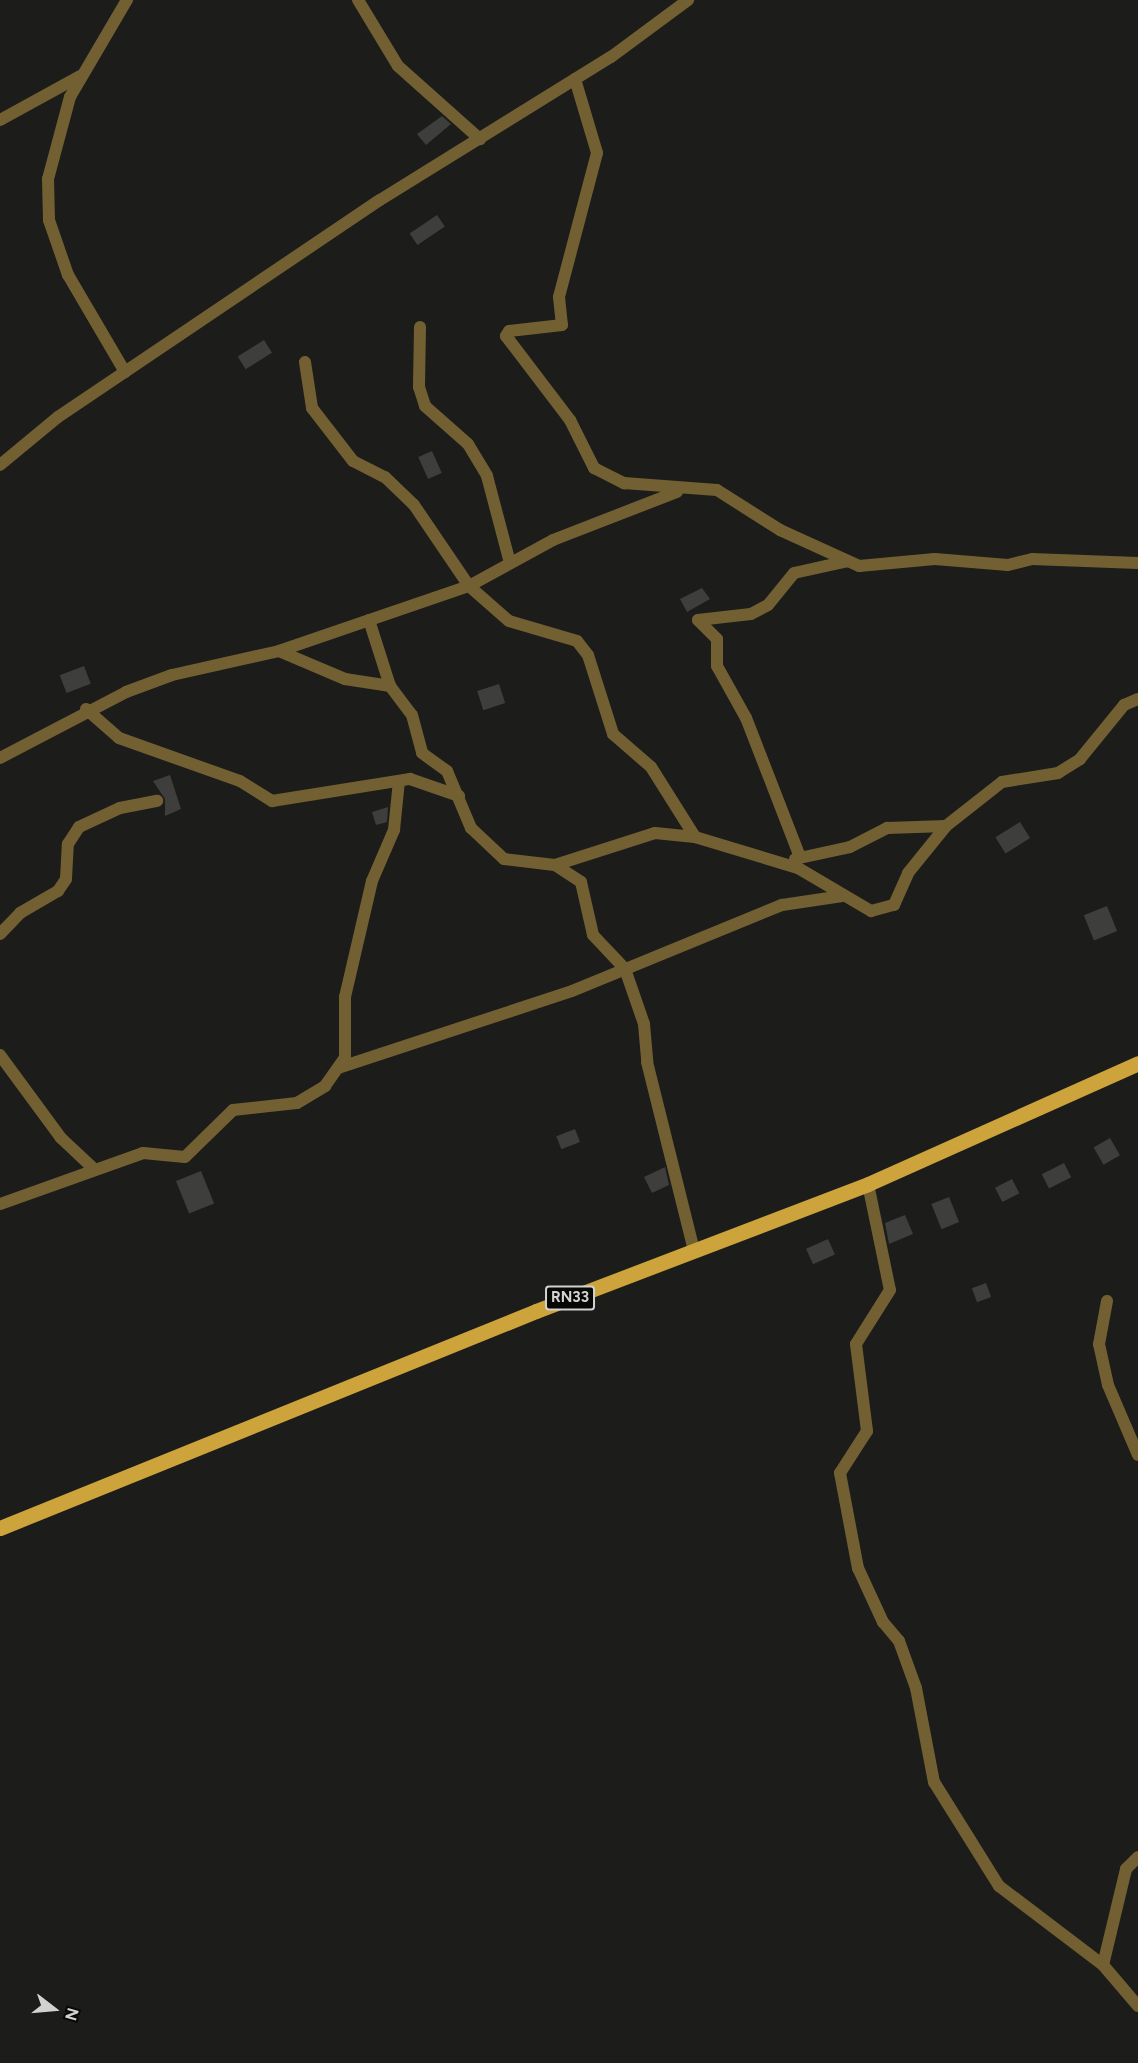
<!DOCTYPE html>
<html>
<head>
<meta charset="utf-8">
<style>
  body { margin:0 }
  #map { position:relative; width:1138px; height:2063px; overflow:hidden; background:#1c1c1a; font-family:Figtree,sans-serif }
  div>[style] { position:absolute }
  .building>* { inset:0; background:#3e3f3d; transform-origin:0 0 }
  .minor>* { height:12px; margin:-6px; padding:0 6px; transform-origin:6px; border-radius:6px; background:#736032 }
  .primary>* { height:15px; margin:-7.5px; padding:0 7.5px; transform-origin:7.5px; border-radius:7.5px; background:#cda43b }
  span { translate:-50% -50%; white-space:nowrap; text-align:center; line-height:1.15; -webkit-text-stroke:5px #070706; paint-order:stroke }
  .shield-label span { padding:2px 4px; background:#070706; border:2px solid; border-radius:4px; -webkit-text-stroke-width:0 }
  .shield-label { font-size:15px; color:#d2d2d1; font-weight:700 }
  .north { position:absolute; left:24px; top:1979px; width:60px; height:60px; -webkit-text-stroke:4px #070706; paint-order:stroke; rotate:106deg; font-size:16px; font-weight:700; line-height:24px; text-align:center; color:#d2d2d1 }
  .north::after { content:''; display:block; margin:auto; width:21px; height:27px; background:#d2d2d1; clip-path:polygon(50% 0,100% 100%,50% 72%,0 100%) }
</style>
</head>
<body>
<div id="map">
  <div class="building">
    <div style="clip-path:polygon(442px 116px,451px 124px,426px 145px,417px 134px)"></div>
    <div style="left:437px;top:215px;width:14px;height:33px;rotate:56deg"></div>
    <div style="left:264px;top:340px;width:15px;height:31px;rotate:58deg"></div>
    <div style="left:432px;top:451px;width:24px;height:15px;rotate:66deg"></div>
    <div style="clip-path:polygon(702px 588px,710px 599px,687px 612px,680px 599px)"></div>
    <div style="left:84px;top:666px;width:19px;height:26px;rotate:69deg"></div>
    <div style="left:499px;top:684px;width:20px;height:23px;rotate:72deg"></div>
    <div style="clip-path:polygon(170px 775px,181px 809px,165px 816px,165px 799px,153px 781px)"></div>
    <div style="clip-path:polygon(388px 807px,387px 822px,376px 825px,372px 812px)"></div>
    <div style="left:1020px;top:822px;width:19px;height:29px;rotate:58deg"></div>
    <div style="left:1107px;top:906px;width:27px;height:25px;rotate:68deg"></div>
    <div style="left:575px;top:1129px;width:14px;height:20px;rotate:69deg"></div>
    <div style="left:1110px;top:1138px;width:20px;height:19px;rotate:60deg"></div>
    <div style="left:1064px;top:1163px;width:16px;height:25px;rotate:63deg"></div>
    <div style="clip-path:polygon(665px 1167px,669px 1185px,652px 1193px,644px 1177px)"></div>
    <div style="left:201px;top:1171px;width:35px;height:27px;rotate:68deg"></div>
    <div style="left:1012px;top:1179px;width:16px;height:19px;rotate:63deg"></div>
    <div style="left:949px;top:1197px;width:27px;height:19px;rotate:68deg"></div>
    <div style="clip-path:polygon(905px 1215px,913px 1234px,889px 1244px,885px 1223px)"></div>
    <div style="left:828px;top:1239px;width:17px;height:24px;rotate:66deg"></div>
    <div style="left:986px;top:1283px;width:15px;height:15px;rotate:70deg"></div>
  </div>
  <div class="minor">
    <div style="left:358px;top:0;width:77px;rotate:58.8deg"></div>
    <div style="left:398px;top:66px;width:110px;rotate:41.7deg"></div>
    <div style="left:575px;top:79px;width:77px;rotate:73.4deg"></div>
    <div style="left:597px;top:153px;width:149px;rotate:104.8deg"></div>
    <div style="left:559px;top:297px;width:28px;rotate:84deg"></div>
    <div style="left:562px;top:325px;width:53px;rotate:173.5deg"></div>
    <div style="left:509px;top:331px;width:6px;rotate:121deg"></div>
    <div style="left:506px;top:336px;width:106px;rotate:52.7deg"></div>
    <div style="left:570px;top:420px;width:54px;rotate:63.4deg"></div>
    <div style="left:594px;top:468px;width:34px;rotate:27deg"></div>
    <div style="left:624px;top:483px;width:93px;rotate:4.3deg"></div>
    <div style="left:717px;top:490px;width:75px;rotate:32.4deg"></div>
    <div style="left:780px;top:530px;width:87px;rotate:24.5deg"></div>
    <div style="left:859px;top:566px;width:76px;rotate:-5.3deg"></div>
    <div style="left:935px;top:559px;width:73px;rotate:4.7deg"></div>
    <div style="left:1008px;top:565px;width:25px;rotate:-14deg"></div>
    <div style="left:1032px;top:559px;width:106px;rotate:2.2deg"></div>
    <div style="left:0;top:120px;width:91px;rotate:-28.8deg"></div>
    <div style="left:420px;top:327px;width:60px;rotate:91deg"></div>
    <div style="left:419px;top:387px;width:20px;rotate:72deg"></div>
    <div style="left:425px;top:406px;width:57px;rotate:41.5deg"></div>
    <div style="left:468px;top:444px;width:37px;rotate:59deg"></div>
    <div style="left:487px;top:476px;width:90px;rotate:75.2deg"></div>
    <div style="left:305px;top:362px;width:47px;rotate:81.3deg"></div>
    <div style="left:312px;top:408px;width:67px;rotate:52.3deg"></div>
    <div style="left:353px;top:461px;width:36px;rotate:27deg"></div>
    <div style="left:385px;top:477px;width:40px;rotate:44deg"></div>
    <div style="left:414px;top:505px;width:98px;rotate:55.8deg"></div>
    <div style="left:469px;top:586px;width:53px;rotate:41.2deg"></div>
    <div style="left:509px;top:621px;width:71px;rotate:16.4deg"></div>
    <div style="left:577px;top:641px;width:18px;rotate:52deg"></div>
    <div style="left:588px;top:655px;width:83px;rotate:72.4deg"></div>
    <div style="left:613px;top:734px;width:50px;rotate:41deg"></div>
    <div style="left:651px;top:767px;width:83px;rotate:57.8deg"></div>
    <div style="left:125px;top:372px;width:113px;rotate:-120.4deg"></div>
    <div style="left:68px;top:275px;width:58px;rotate:-109.1deg"></div>
    <div style="left:49px;top:220px;width:41px;rotate:-91.4deg"></div>
    <div style="left:48px;top:179px;width:85px;rotate:-75deg"></div>
    <div style="left:70px;top:97px;width:113px;rotate:-59.6deg"></div>
    <div style="left:0;top:465px;width:75px;rotate:-39.6deg"></div>
    <div style="left:58px;top:417px;width:388px;rotate:-34deg"></div>
    <div style="left:380px;top:200px;width:272px;rotate:-31.8deg"></div>
    <div style="left:611px;top:57px;width:96px;rotate:-36.5deg"></div>
    <div style="left:369px;top:620px;width:69px;rotate:72.3deg"></div>
    <div style="left:390px;top:686px;width:36px;rotate:53deg"></div>
    <div style="left:412px;top:715px;width:39px;rotate:75deg"></div>
    <div style="left:422px;top:753px;width:31px;rotate:36deg"></div>
    <div style="left:447px;top:771px;width:62px;rotate:67.2deg"></div>
    <div style="left:471px;top:828px;width:45px;rotate:43.2deg"></div>
    <div style="left:504px;top:859px;width:51px;rotate:6.7deg"></div>
    <div style="left:555px;top:865px;width:105px;rotate:-17.7deg"></div>
    <div style="left:655px;top:833px;width:40px;rotate:5.7deg"></div>
    <div style="left:695px;top:837px;width:108px;rotate:16.8deg"></div>
    <div style="left:798px;top:868px;width:85px;rotate:30.5deg"></div>
    <div style="left:871px;top:911px;width:24px;rotate:-15deg"></div>
    <div style="left:894px;top:905px;width:35px;rotate:-66deg"></div>
    <div style="left:908px;top:873px;width:60px;rotate:-51deg"></div>
    <div style="left:946px;top:826px;width:71px;rotate:-38.2deg"></div>
    <div style="left:1002px;top:782px;width:57px;rotate:-9.1deg"></div>
    <div style="left:1058px;top:773px;width:26px;rotate:-32deg"></div>
    <div style="left:1080px;top:759px;width:70px;rotate:-50.8deg"></div>
    <div style="left:1124px;top:705px;width:15px;rotate:-23deg"></div>
    <div style="left:279px;top:651px;width:72px;rotate:23deg"></div>
    <div style="left:345px;top:679px;width:46px;rotate:8.8deg"></div>
    <div style="left:86px;top:709px;width:44px;rotate:41.3deg"></div>
    <div style="left:119px;top:738px;width:128px;rotate:19.6deg"></div>
    <div style="left:240px;top:781px;width:38px;rotate:32deg"></div>
    <div style="left:272px;top:801px;width:140px;rotate:-9.1deg"></div>
    <div style="left:410px;top:779px;width:52px;rotate:19.1deg"></div>
    <div style="left:0;top:758px;width:142px;rotate:-27.6deg"></div>
    <div style="left:126px;top:692px;width:49px;rotate:-20.3deg"></div>
    <div style="left:172px;top:675px;width:110px;rotate:-12.6deg"></div>
    <div style="left:279px;top:651px;width:201px;rotate:-18.9deg"></div>
    <div style="left:469px;top:586px;width:96px;rotate:-28.7deg"></div>
    <div style="left:553px;top:540px;width:133px;rotate:-21.2deg"></div>
    <div style="left:800px;top:857px;width:149px;rotate:-111.2deg"></div>
    <div style="left:746px;top:718px;width:60px;rotate:-119.1deg"></div>
    <div style="left:717px;top:666px;width:27px;rotate:-90deg"></div>
    <div style="left:717px;top:639px;width:27px;rotate:-135deg"></div>
    <div style="left:698px;top:620px;width:53px;rotate:-6.5deg"></div>
    <div style="left:751px;top:614px;width:19px;rotate:-28deg"></div>
    <div style="left:768px;top:605px;width:41px;rotate:-50.9deg"></div>
    <div style="left:794px;top:573px;width:55px;rotate:-12.5deg"></div>
    <div style="left:795px;top:859px;width:56px;rotate:-12.3deg"></div>
    <div style="left:850px;top:847px;width:42px;rotate:-27.2deg"></div>
    <div style="left:887px;top:828px;width:59px;rotate:-1.9deg"></div>
    <div style="left:555px;top:865px;width:31px;rotate:33deg"></div>
    <div style="left:581px;top:882px;width:54px;rotate:77.2deg"></div>
    <div style="left:593px;top:935px;width:47px;rotate:46.7deg"></div>
    <div style="left:625px;top:969px;width:58px;rotate:70.9deg"></div>
    <div style="left:644px;top:1024px;width:38px;rotate:85deg"></div>
    <div style="left:647px;top:1062px;width:194px;rotate:76deg"></div>
    <div style="left:0;top:934px;width:29px;rotate:-46deg"></div>
    <div style="left:20px;top:913px;width:44px;rotate:-30.1deg"></div>
    <div style="left:58px;top:891px;width:14px;rotate:-56deg"></div>
    <div style="left:66px;top:879px;width:35px;rotate:-87deg"></div>
    <div style="left:68px;top:844px;width:20px;rotate:-57deg"></div>
    <div style="left:79px;top:827px;width:45px;rotate:-24.9deg"></div>
    <div style="left:120px;top:808px;width:38px;rotate:-11deg"></div>
    <div style="left:0;top:1055px;width:103px;rotate:53.7deg"></div>
    <div style="left:61px;top:1138px;width:44px;rotate:43.2deg"></div>
    <div style="left:338px;top:1068px;width:246px;rotate:-18.2deg"></div>
    <div style="left:572px;top:991px;width:227px;rotate:-22.3deg"></div>
    <div style="left:782px;top:905px;width:61px;rotate:-8.5deg"></div>
    <div style="left:868px;top:1184px;width:108px;rotate:78.3deg"></div>
    <div style="left:890px;top:1290px;width:64px;rotate:122.2deg"></div>
    <div style="left:856px;top:1344px;width:88px;rotate:82.8deg"></div>
    <div style="left:867px;top:1431px;width:50px;rotate:122.7deg"></div>
    <div style="left:840px;top:1473px;width:97px;rotate:79.3deg"></div>
    <div style="left:858px;top:1568px;width:60px;rotate:65.2deg"></div>
    <div style="left:883px;top:1622px;width:25px;rotate:50deg"></div>
    <div style="left:899px;top:1641px;width:50px;rotate:70.1deg"></div>
    <div style="left:916px;top:1688px;width:96px;rotate:79.2deg"></div>
    <div style="left:934px;top:1782px;width:123px;rotate:58deg"></div>
    <div style="left:999px;top:1886px;width:131px;rotate:37.2deg"></div>
    <div style="left:1103px;top:1965px;width:54px;rotate:49.5deg"></div>
    <div style="left:0;top:1204px;width:152px;rotate:-19.6deg"></div>
    <div style="left:143px;top:1153px;width:42px;rotate:5.4deg"></div>
    <div style="left:185px;top:1157px;width:67px;rotate:-44.4deg"></div>
    <div style="left:233px;top:1110px;width:64px;rotate:-6.2deg"></div>
    <div style="left:297px;top:1103px;width:33px;rotate:-31deg"></div>
    <div style="left:325px;top:1086px;width:35px;rotate:-55deg"></div>
    <div style="left:345px;top:1057px;width:60px;rotate:-90deg"></div>
    <div style="left:345px;top:997px;width:119px;rotate:-76.9deg"></div>
    <div style="left:372px;top:881px;width:56px;rotate:-66.7deg"></div>
    <div style="left:394px;top:830px;width:49px;rotate:-84.2deg"></div>
    <div style="left:1107px;top:1301px;width:44px;rotate:100.5deg"></div>
    <div style="left:1099px;top:1344px;width:42px;rotate:77.6deg"></div>
    <div style="left:1108px;top:1385px;width:76px;rotate:66.8deg"></div>
    <div style="left:1103px;top:1965px;width:99px;rotate:-76.5deg"></div>
    <div style="left:1126px;top:1869px;width:17px;rotate:-45deg"></div>
  </div>
  <div class="primary">
    <div style="left:0;top:1528px;width:578px;rotate:-22.04deg"></div>
    <div style="left:536px;top:1311px;width:355px;rotate:-20.9deg"></div>
    <div style="left:868px;top:1184px;width:296px;rotate:-24.1deg"></div>
  </div>
  <div class="shield-label">
    <span style="left:570px;top:1298px">RN33</span>
  </div>
  <div class="north">N</div>
</div>
</body>
</html>
